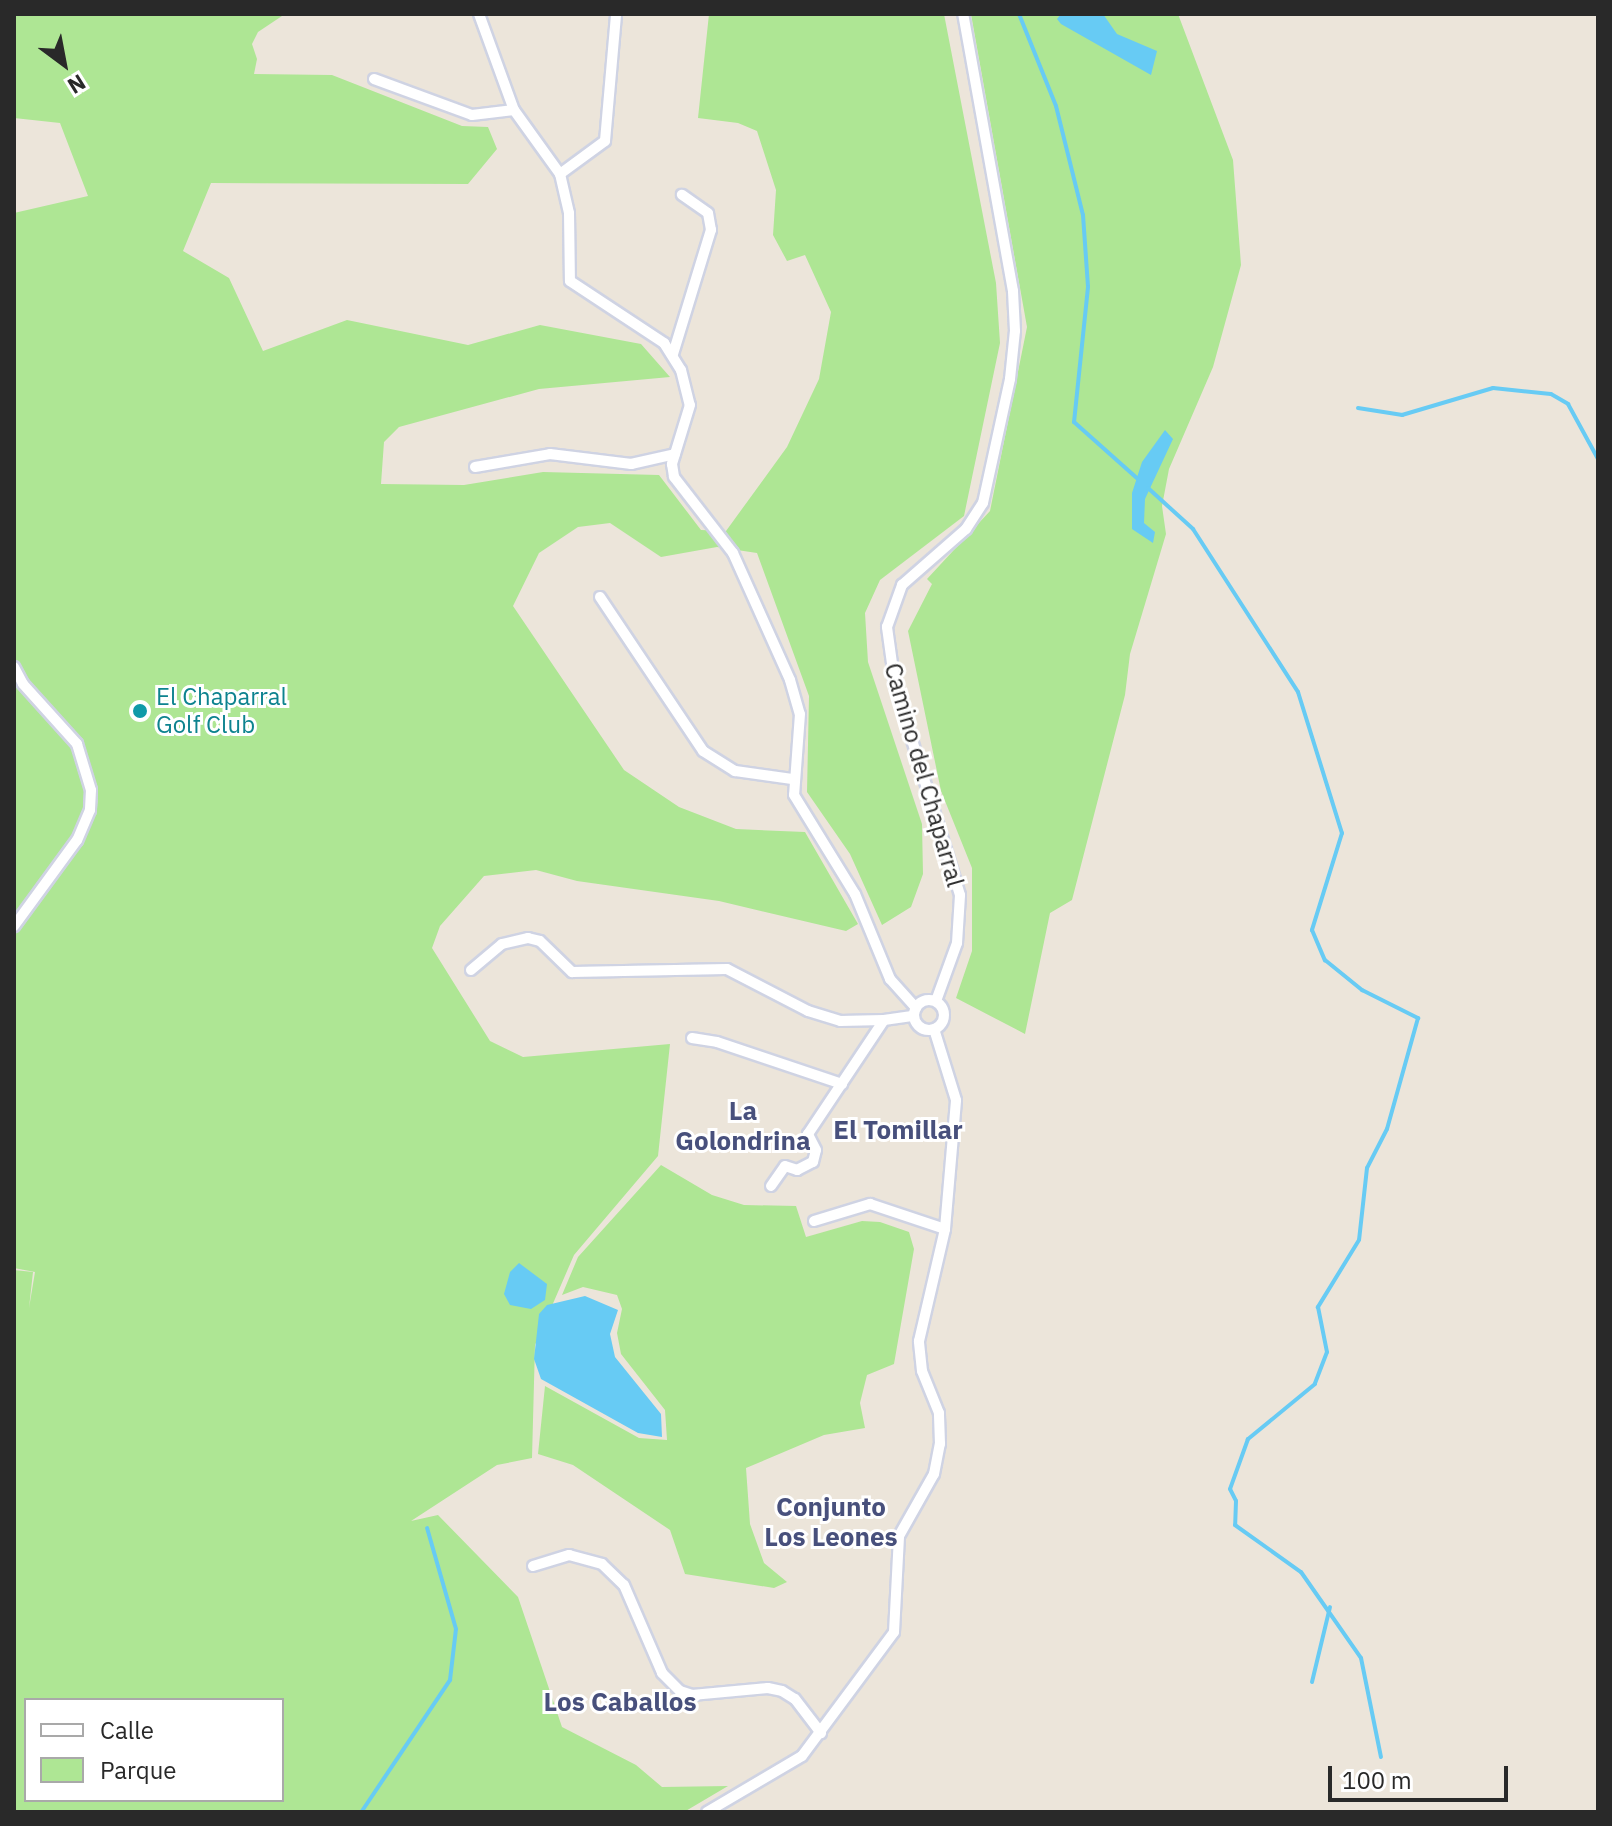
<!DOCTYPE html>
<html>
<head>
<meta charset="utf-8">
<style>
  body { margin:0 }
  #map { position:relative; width:1612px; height:1826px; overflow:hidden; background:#ece5da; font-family:"IBM Plex Sans",sans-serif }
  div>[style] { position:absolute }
  .green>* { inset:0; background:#aee694 }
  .water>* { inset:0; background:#67cbf4 }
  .stream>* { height:4px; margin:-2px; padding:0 2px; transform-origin:2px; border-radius:2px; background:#67cbf4 }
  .roads { filter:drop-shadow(2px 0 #cfd3e3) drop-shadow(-2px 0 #cfd3e3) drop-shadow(0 2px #cfd3e3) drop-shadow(0 -2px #cfd3e3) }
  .minor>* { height:10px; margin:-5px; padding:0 5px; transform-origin:5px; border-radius:5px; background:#fff }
  .minor>.ring { margin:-5px; padding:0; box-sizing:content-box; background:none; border:10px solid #fff; border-radius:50% }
  .dots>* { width:22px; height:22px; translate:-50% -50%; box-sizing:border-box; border:4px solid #fff; border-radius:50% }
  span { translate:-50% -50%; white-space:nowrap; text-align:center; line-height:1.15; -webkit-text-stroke:6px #fff; paint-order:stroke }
  .culture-label { font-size:24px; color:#0d838f }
  .left { translate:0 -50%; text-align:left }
  .street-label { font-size:24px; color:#292929 }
  .neighbourhood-label { font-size:26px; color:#48507c; font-weight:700 }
  .frame { position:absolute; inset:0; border:16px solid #292929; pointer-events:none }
  .legend { position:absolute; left:24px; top:1698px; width:260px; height:104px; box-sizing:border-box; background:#fff; border:2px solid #a9a9a9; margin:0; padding:10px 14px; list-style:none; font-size:24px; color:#292929 }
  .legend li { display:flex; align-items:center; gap:16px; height:40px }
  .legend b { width:40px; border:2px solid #a9a9a9 }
  .north { position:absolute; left:24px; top:24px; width:80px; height:80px; -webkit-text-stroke:6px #fff; paint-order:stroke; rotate:148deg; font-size:22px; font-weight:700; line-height:32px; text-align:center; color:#292929 }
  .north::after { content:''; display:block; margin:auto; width:28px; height:36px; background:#292929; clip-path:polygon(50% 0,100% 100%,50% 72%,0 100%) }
  .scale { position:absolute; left:1328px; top:1766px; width:180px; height:36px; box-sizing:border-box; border:4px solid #292929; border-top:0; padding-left:10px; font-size:24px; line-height:28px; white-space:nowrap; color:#292929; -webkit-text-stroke:6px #fff; paint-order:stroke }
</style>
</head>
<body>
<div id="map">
  <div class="green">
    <div style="clip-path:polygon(evenodd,14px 14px,285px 14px,258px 32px,252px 44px,257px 59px,254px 74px,332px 75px,462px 126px,488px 127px,497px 149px,468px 184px,211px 183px,183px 251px,229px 278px,263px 351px,347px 320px,468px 345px,540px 325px,641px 344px,670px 377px,539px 389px,399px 427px,384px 442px,381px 484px,464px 485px,543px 472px,659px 475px,701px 530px,726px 531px,787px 447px,819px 379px,831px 312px,805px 255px,787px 261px,773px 235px,776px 190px,757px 131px,738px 123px,698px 118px,709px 14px,944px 14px,996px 283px,1000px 343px,964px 516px,880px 580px,865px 613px,868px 662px,922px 824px,923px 874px,911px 907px,882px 925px,850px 854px,807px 792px,809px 696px,757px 553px,717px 547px,661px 557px,610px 523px,578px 527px,539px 553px,513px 606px,624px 770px,679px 807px,736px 829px,805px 832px,858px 924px,846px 931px,719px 901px,577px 881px,536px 870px,484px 876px,440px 926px,432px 948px,490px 1041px,523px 1057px,670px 1044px,658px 1156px,574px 1255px,535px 1345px,532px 1458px,497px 1465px,411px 1521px,438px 1515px,518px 1597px,562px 1727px,636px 1765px,662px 1787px,728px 1786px,684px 1812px,14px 1812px,14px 1270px,33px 1272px,29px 1308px,35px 1272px,14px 1268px,14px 213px,88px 196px,60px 123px,14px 118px,14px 14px,26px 1700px,282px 1700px,282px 1800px,26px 1800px,26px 1700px)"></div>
    <div style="clip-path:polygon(971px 14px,1178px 14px,1233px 160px,1241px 265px,1213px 367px,1169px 469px,1162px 506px,1166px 534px,1130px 654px,1125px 695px,1072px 900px,1050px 913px,1025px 1034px,956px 998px,972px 951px,972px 868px,941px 791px,908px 631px,932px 584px,927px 579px,990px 511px,1027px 327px)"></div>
    <div style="clip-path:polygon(661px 1165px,712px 1195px,744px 1205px,796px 1206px,806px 1237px,862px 1221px,880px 1222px,909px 1232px,914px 1249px,894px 1364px,867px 1375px,860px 1403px,865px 1428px,824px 1435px,746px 1468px,750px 1524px,764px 1563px,787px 1582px,774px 1588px,685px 1574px,670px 1530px,573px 1465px,538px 1454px,545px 1386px,639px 1438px,667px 1440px,665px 1410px,621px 1354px,617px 1333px,622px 1309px,617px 1295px,583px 1287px,562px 1295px,578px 1257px)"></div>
  </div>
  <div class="water">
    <div style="clip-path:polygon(1061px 14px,1103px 14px,1117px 34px,1157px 51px,1151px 75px,1061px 24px,1057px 19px)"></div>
    <div style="clip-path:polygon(1165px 430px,1173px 439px,1145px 499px,1144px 523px,1155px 532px,1153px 543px,1132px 529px,1132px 493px,1142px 462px)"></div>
    <div style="clip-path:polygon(519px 1263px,547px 1284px,545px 1300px,531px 1309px,510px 1305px,504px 1294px,510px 1272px)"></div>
    <div style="clip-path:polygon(585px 1296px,618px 1310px,610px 1334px,615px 1357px,661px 1414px,662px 1437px,638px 1433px,541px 1379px,534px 1359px,539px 1314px,547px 1305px)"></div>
  </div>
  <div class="stream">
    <div style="left:1019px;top:14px;width:99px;rotate:68.1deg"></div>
    <div style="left:1056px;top:106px;width:112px;rotate:76.1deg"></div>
    <div style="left:1083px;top:215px;width:72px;rotate:86deg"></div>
    <div style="left:1088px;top:287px;width:136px;rotate:95.9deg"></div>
    <div style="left:1074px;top:422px;width:86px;rotate:41.7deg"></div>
    <div style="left:1358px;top:408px;width:45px;rotate:9deg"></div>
    <div style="left:1402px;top:415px;width:95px;rotate:-16.5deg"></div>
    <div style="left:1493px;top:388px;width:58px;rotate:5.9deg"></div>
    <div style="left:1551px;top:394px;width:20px;rotate:30deg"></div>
    <div style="left:1568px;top:404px;width:63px;rotate:61.4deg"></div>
    <div style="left:1148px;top:488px;width:61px;rotate:42.3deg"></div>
    <div style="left:1193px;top:529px;width:194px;rotate:57.2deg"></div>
    <div style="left:1298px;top:692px;width:148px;rotate:72.7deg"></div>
    <div style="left:1342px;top:833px;width:102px;rotate:107.2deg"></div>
    <div style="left:1312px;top:930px;width:33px;rotate:67deg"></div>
    <div style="left:1325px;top:960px;width:48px;rotate:39deg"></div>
    <div style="left:1362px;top:990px;width:63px;rotate:26.6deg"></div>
    <div style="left:1418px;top:1018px;width:115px;rotate:105.6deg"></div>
    <div style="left:1387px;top:1129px;width:44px;rotate:117.1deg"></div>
    <div style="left:1367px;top:1168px;width:72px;rotate:96.3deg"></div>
    <div style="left:1359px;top:1240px;width:79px;rotate:121.5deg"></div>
    <div style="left:1318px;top:1307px;width:46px;rotate:78.7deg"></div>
    <div style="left:1327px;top:1352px;width:34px;rotate:111deg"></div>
    <div style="left:1315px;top:1384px;width:87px;rotate:140.6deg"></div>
    <div style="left:1248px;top:1439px;width:53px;rotate:109.8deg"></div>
    <div style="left:1230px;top:1489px;width:13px;rotate:63deg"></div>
    <div style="left:1236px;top:1501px;width:24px;rotate:92deg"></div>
    <div style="left:1235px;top:1525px;width:81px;rotate:35.5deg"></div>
    <div style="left:1301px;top:1572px;width:105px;rotate:55.1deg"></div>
    <div style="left:1361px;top:1658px;width:101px;rotate:78.6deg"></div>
    <div style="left:1312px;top:1682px;width:77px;rotate:-76.5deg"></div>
    <div style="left:362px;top:1811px;width:158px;rotate:-56.1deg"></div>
    <div style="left:450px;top:1680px;width:51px;rotate:-83.3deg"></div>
    <div style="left:456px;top:1629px;width:105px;rotate:-106deg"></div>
  </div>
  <div class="roads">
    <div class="minor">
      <div style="left:479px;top:14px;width:102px;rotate:70deg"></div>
      <div style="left:514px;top:110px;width:79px;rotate:54.3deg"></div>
      <div style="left:560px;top:174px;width:40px;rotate:77deg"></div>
      <div style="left:569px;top:213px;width:68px;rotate:89.2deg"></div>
      <div style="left:570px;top:281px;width:113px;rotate:33.4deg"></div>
      <div style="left:664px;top:343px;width:32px;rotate:58deg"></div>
      <div style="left:681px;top:370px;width:36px;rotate:76deg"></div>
      <div style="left:690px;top:405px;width:62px;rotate:107deg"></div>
      <div style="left:672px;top:464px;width:13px;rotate:81deg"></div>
      <div style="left:674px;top:477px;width:96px;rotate:52.2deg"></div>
      <div style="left:733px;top:553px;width:139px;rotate:65.8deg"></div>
      <div style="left:790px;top:680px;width:35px;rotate:74deg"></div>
      <div style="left:800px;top:714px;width:81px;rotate:94.2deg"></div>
      <div style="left:794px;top:795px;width:116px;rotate:58.4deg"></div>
      <div style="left:855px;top:894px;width:92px;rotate:67.6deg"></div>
      <div style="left:890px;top:979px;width:39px;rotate:48deg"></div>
      <div style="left:374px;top:79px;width:104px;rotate:20.2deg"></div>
      <div style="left:472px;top:115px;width:42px;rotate:-6.8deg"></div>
      <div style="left:560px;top:174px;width:56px;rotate:-36.3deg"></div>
      <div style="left:605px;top:141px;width:127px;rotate:-85deg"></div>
      <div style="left:673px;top:354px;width:130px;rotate:-73deg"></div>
      <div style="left:711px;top:230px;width:17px;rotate:-100deg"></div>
      <div style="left:708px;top:213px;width:32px;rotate:-145deg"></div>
      <div style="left:475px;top:467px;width:76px;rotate:-9.8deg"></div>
      <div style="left:550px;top:454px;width:82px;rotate:7deg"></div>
      <div style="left:631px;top:464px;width:45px;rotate:-12.8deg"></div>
      <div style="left:600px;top:597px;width:185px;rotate:56.2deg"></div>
      <div style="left:703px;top:751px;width:38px;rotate:32deg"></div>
      <div style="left:735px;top:771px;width:58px;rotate:8deg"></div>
      <div style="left:14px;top:667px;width:19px;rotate:62deg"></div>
      <div style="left:23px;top:684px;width:81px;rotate:48deg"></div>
      <div style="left:77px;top:744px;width:48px;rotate:73.1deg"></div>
      <div style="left:91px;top:790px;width:20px;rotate:93deg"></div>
      <div style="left:90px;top:810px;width:33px;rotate:113deg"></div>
      <div style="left:77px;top:840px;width:107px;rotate:126.2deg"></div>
      <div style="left:471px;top:970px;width:40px;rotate:-40deg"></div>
      <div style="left:502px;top:944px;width:27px;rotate:-13deg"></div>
      <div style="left:528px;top:938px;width:12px;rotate:14deg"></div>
      <div style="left:540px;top:941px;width:45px;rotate:44.1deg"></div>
      <div style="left:572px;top:972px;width:155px;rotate:-1.1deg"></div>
      <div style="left:727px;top:969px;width:91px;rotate:27.4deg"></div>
      <div style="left:808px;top:1011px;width:34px;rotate:17deg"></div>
      <div style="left:840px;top:1021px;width:44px;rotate:-1.3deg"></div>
      <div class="ring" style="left:914px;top:1000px;width:20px;height:20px"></div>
      <div style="left:936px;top:1001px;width:62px;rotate:-70.1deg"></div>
      <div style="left:957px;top:943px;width:48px;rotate:-86.4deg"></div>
      <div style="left:960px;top:895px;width:220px;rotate:-107.2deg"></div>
      <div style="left:895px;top:685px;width:59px;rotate:-97.9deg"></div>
      <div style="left:887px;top:627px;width:45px;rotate:-70.3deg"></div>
      <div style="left:902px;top:585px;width:85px;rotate:-41.2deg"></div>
      <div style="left:966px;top:529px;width:31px;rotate:-57deg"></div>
      <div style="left:983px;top:503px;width:127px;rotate:-77.7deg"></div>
      <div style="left:1010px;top:379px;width:48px;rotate:-84.1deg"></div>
      <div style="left:1015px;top:331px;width:40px;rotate:-92.9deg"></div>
      <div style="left:1013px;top:291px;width:281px;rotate:-100.2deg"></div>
      <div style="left:692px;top:1038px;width:25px;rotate:9deg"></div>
      <div style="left:717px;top:1042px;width:132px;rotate:18.6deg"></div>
      <div style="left:771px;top:1186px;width:24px;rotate:-55deg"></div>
      <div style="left:785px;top:1166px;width:13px;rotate:18deg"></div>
      <div style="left:797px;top:1170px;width:18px;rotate:-27deg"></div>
      <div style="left:813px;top:1162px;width:12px;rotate:-76deg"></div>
      <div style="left:816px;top:1150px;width:18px;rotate:-117deg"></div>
      <div style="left:808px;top:1134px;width:137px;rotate:-56.3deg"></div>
      <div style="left:884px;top:1020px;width:30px;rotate:-8deg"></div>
      <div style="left:814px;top:1221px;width:59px;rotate:-16.9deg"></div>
      <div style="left:870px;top:1204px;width:79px;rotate:18.4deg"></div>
      <div style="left:533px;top:1566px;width:38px;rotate:-17deg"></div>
      <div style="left:569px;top:1555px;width:34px;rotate:15deg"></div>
      <div style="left:602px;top:1564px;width:30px;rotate:44deg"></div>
      <div style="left:624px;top:1585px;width:96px;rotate:66.6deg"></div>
      <div style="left:662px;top:1673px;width:25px;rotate:45deg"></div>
      <div style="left:680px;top:1691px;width:13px;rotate:18deg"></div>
      <div style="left:692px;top:1695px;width:76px;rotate:-5.3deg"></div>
      <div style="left:768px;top:1688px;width:14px;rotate:12deg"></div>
      <div style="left:782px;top:1691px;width:15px;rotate:32deg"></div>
      <div style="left:795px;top:1699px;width:43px;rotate:52.6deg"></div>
      <div style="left:707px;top:1812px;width:110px;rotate:-30.5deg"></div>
      <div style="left:802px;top:1756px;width:154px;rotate:-53.4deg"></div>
      <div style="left:894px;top:1632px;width:96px;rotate:-87deg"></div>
      <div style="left:899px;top:1536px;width:71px;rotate:-60.6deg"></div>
      <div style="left:934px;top:1474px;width:31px;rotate:-79deg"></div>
      <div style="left:940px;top:1444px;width:31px;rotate:-92deg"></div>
      <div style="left:939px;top:1413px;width:45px;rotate:-112deg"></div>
      <div style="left:922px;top:1371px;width:30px;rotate:-96deg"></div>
      <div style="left:919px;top:1341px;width:115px;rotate:-76.9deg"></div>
      <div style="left:945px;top:1229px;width:129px;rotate:-85.1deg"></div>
      <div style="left:956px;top:1100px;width:74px;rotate:-107.2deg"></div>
    </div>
  </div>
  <div class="dots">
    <div style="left:140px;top:711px;background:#0f9aa8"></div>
  </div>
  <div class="culture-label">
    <span class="left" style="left:156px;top:711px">El Chaparral<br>Golf Club</span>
  </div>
  <div class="street-label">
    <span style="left:924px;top:775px;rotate:74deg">Camino del Chaparral</span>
  </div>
  <div class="neighbourhood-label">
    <span style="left:743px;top:1126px">La<br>Golondrina</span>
    <span style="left:898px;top:1130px">El Tomillar</span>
    <span style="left:831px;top:1522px">Conjunto<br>Los Leones</span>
    <span style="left:620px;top:1702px">Los Caballos</span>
  </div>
  <div class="frame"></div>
  <ul class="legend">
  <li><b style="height:10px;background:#fff"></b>Calle</li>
  <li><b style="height:22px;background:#aee694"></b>Parque</li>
  </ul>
  <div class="north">N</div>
  <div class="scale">100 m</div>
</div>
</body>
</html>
